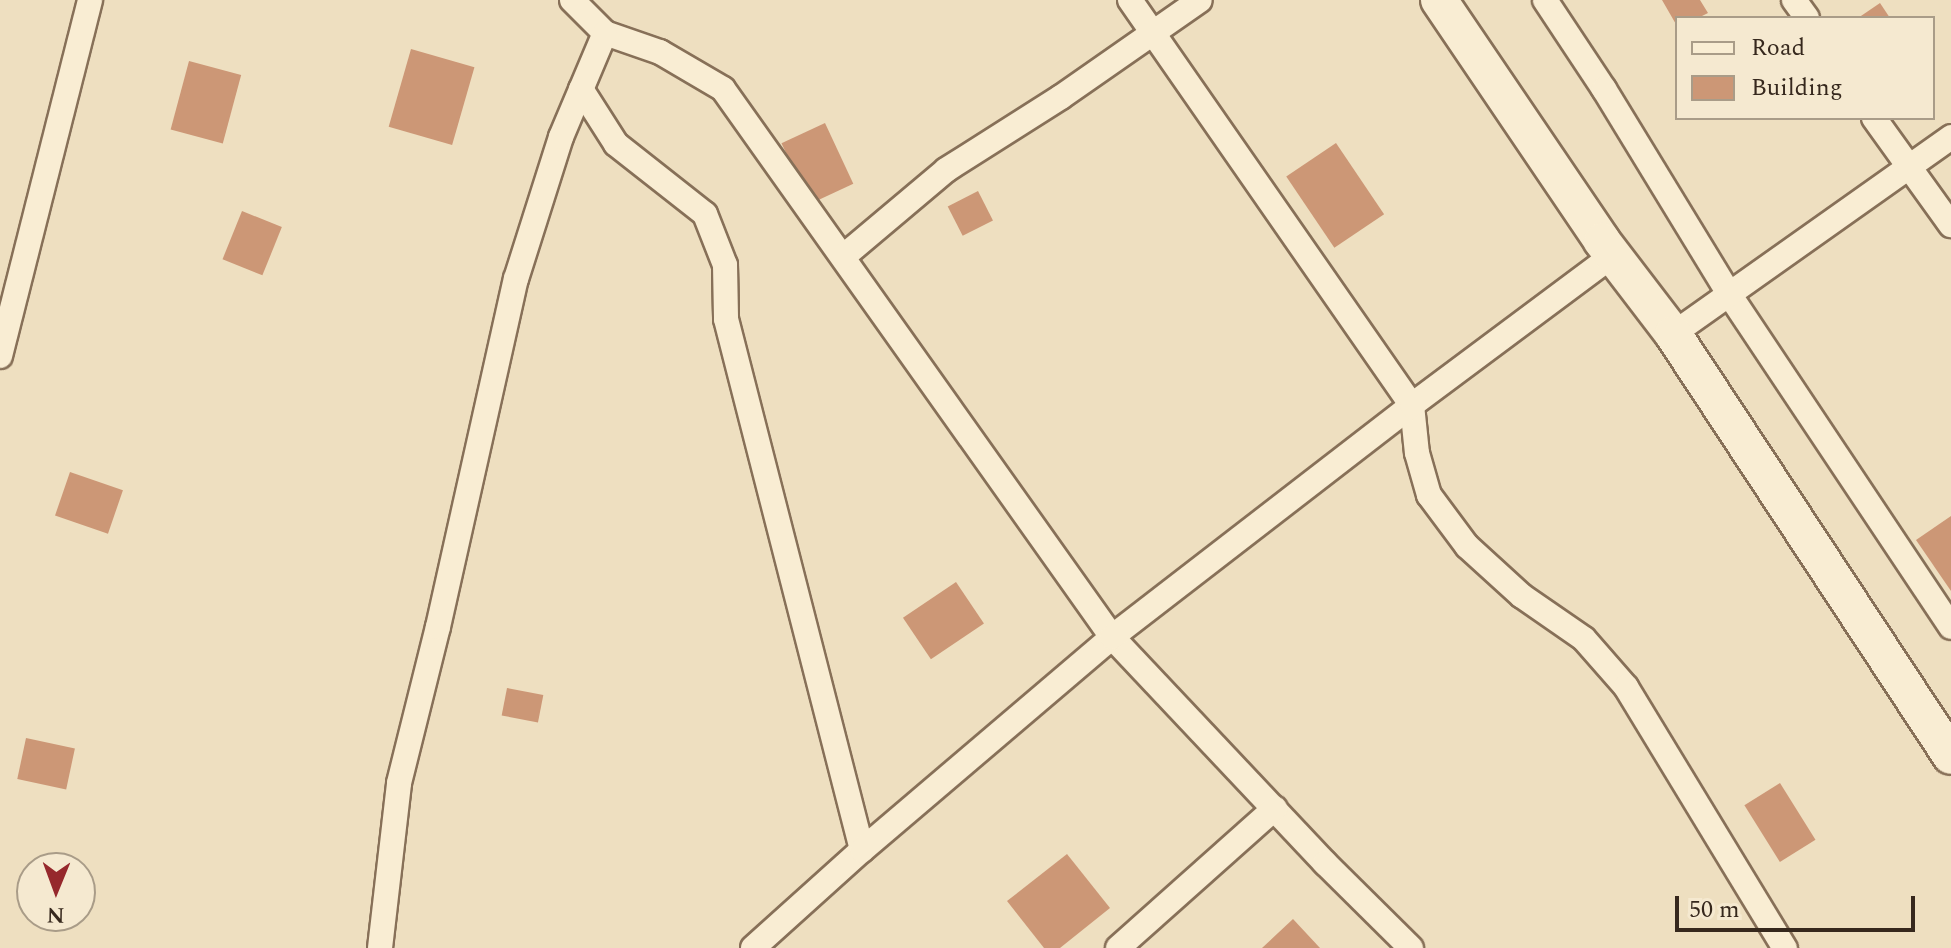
<!DOCTYPE html>
<html>
<head>
<meta charset="utf-8">
<style>
  body { margin:0 }
  #map { position:relative; width:1951px; height:948px; overflow:hidden; background:#eedfc0; font-family:Spectral,serif }
  div>[style] { position:absolute }
  .building>* { inset:0; background:#cc9776; transform-origin:0 0 }
  .roads { filter:drop-shadow(2px 0 #877058) drop-shadow(-2px 0 #877058) drop-shadow(0 2px #877058) drop-shadow(0 -2px #877058) }
  .street>* { height:24px; margin:-12px; padding:0 12px; transform-origin:12px; border-radius:12px; background:#f9edd3 }
  .secondary>* { height:36px; margin:-18px; padding:0 18px; transform-origin:18px; border-radius:18px; background:#f9edd3 }
  span { translate:-50% -50%; white-space:nowrap; text-align:center; line-height:1.15; -webkit-text-stroke:7px #f5e9d0; paint-order:stroke }
  .legend { position:absolute; left:1675px; top:16px; width:260px; height:104px; box-sizing:border-box; background:#f5e9d0; border:2px solid #a99c88; margin:0; padding:10px 14px; list-style:none; font-size:24px; color:#36281d }
  .legend li { display:flex; align-items:center; gap:16px; height:40px }
  .legend b { width:40px; border:2px solid #a99c88 }
  .north { position:absolute; left:16px; top:852px; width:80px; height:80px; box-sizing:border-box; background:#f5e9d0; border:2px solid #a99c88; border-radius:50%; rotate:181deg; font-size:22px; font-weight:700; line-height:32px; text-align:center; color:#36281d }
  .north::after { content:''; display:block; margin:auto; width:28px; height:36px; background:#96282c; clip-path:polygon(50% 0,100% 100%,50% 72%,0 100%) }
  .scale { position:absolute; left:1675px; top:896px; width:240px; height:36px; box-sizing:border-box; border:4px solid #36281d; border-top:0; padding-left:10px; font-size:24px; line-height:28px; white-space:nowrap; color:#36281d; -webkit-text-stroke:6px #f5e9d0; paint-order:stroke }
</style>
</head>
<body>
<div id="map">
  <div class="building">
    <div style="clip-path:polygon(1662px 0,1700px 0,1708px 13px,1698px 18px,1677px 18px,1677px 26px)"></div>
    <div style="clip-path:polygon(1880px 3px,1890px 18px,1858px 18px)"></div>
    <div style="left:411px;top:49px;width:66px;height:81px;rotate:16deg"></div>
    <div style="left:189px;top:61px;width:54px;height:71px;rotate:15deg"></div>
    <div style="left:825px;top:123px;width:67px;height:48px;rotate:65deg"></div>
    <div style="left:1336px;top:143px;width:86px;height:60px;rotate:56deg"></div>
    <div style="left:978px;top:191px;width:33px;height:34px;rotate:63deg"></div>
    <div style="left:242px;top:211px;width:43px;height:52px;rotate:22deg"></div>
    <div style="left:70px;top:472px;width:56px;height:46px;rotate:19deg"></div>
    <div style="clip-path:polygon(1951px 516px,1951px 591px,1916px 540px)"></div>
    <div style="left:956px;top:582px;width:50px;height:64px;rotate:56deg"></div>
    <div style="left:507px;top:688px;width:37px;height:28px;rotate:11deg"></div>
    <div style="left:26px;top:738px;width:50px;height:42px;rotate:12deg"></div>
    <div style="left:1780px;top:783px;width:67px;height:42px;rotate:58deg"></div>
    <div style="clip-path:polygon(1067px 854px,1110px 908px,1060px 948px,1044px 948px,1007px 901px)"></div>
    <div style="clip-path:polygon(1293px 919px,1320px 948px,1262px 948px)"></div>
  </div>
  <div class="roads">
    <div class="street">
      <div style="left:572px;top:0;width:47px;rotate:45deg"></div>
      <div style="left:605px;top:33px;width:58px;rotate:19.1deg"></div>
      <div style="left:660px;top:52px;width:73px;rotate:30.4deg"></div>
      <div style="left:723px;top:89px;width:672px;rotate:54.63deg"></div>
      <div style="left:1112px;top:637px;width:311px;rotate:46.7deg"></div>
      <div style="left:1325px;top:863px;width:121px;rotate:44.7deg"></div>
      <div style="left:1130px;top:0;width:494px;rotate:55.2deg"></div>
      <div style="left:1412px;top:405px;width:48px;rotate:84.1deg"></div>
      <div style="left:1417px;top:453px;width:44px;rotate:74.1deg"></div>
      <div style="left:1429px;top:495px;width:64px;rotate:53.3deg"></div>
      <div style="left:1467px;top:546px;width:74px;rotate:42.3deg"></div>
      <div style="left:1522px;top:596px;width:75px;rotate:34.7deg"></div>
      <div style="left:1584px;top:639px;width:64px;rotate:48.8deg"></div>
      <div style="left:1626px;top:687px;width:306px;rotate:58.7deg"></div>
      <div style="left:1545px;top:0;width:107px;rotate:56.5deg"></div>
      <div style="left:1604px;top:89px;width:240px;rotate:58.6deg"></div>
      <div style="left:1729px;top:294px;width:400px;rotate:56.3deg"></div>
      <div style="left:1794px;top:0;width:22px;rotate:54deg"></div>
      <div style="left:581px;top:89px;width:65px;rotate:57.5deg"></div>
      <div style="left:616px;top:144px;width:113px;rotate:38.2deg"></div>
      <div style="left:705px;top:214px;width:55px;rotate:68.6deg"></div>
      <div style="left:725px;top:265px;width:54px;rotate:88.9deg"></div>
      <div style="left:726px;top:319px;width:548px;rotate:75.63deg"></div>
      <div style="left:1874px;top:118px;width:132px;rotate:54.3deg"></div>
      <div style="left:844px;top:256px;width:133px;rotate:-40.1deg"></div>
      <div style="left:946px;top:170px;width:136px;rotate:-32.4deg"></div>
      <div style="left:1061px;top:97px;width:169px;rotate:-34.9deg"></div>
      <div style="left:1673px;top:334px;width:341px;rotate:-35.3deg"></div>
      <div style="left:0;top:356px;width:367px;rotate:-75.8deg"></div>
      <div style="left:380px;top:948px;width:166px;rotate:-83.4deg"></div>
      <div style="left:399px;top:783px;width:161px;rotate:-76deg"></div>
      <div style="left:438px;top:627px;width:357px;rotate:-77.4deg"></div>
      <div style="left:516px;top:279px;width:149px;rotate:-72.4deg"></div>
      <div style="left:561px;top:137px;width:113px;rotate:-67.1deg"></div>
      <div style="left:753px;top:948px;width:147px;rotate:-42deg"></div>
      <div style="left:862px;top:850px;width:328px;rotate:-40.4deg"></div>
      <div style="left:1112px;top:637px;width:379px;rotate:-37.7deg"></div>
      <div style="left:1412px;top:405px;width:249px;rotate:-36.7deg"></div>
      <div style="left:1118px;top:948px;width:210px;rotate:-41.7deg"></div>
    </div>
    <div class="secondary">
      <div style="left:1439px;top:0;width:291px;rotate:55.9deg"></div>
      <div style="left:1602px;top:241px;width:117px;rotate:52.6deg"></div>
      <div style="left:1673px;top:334px;width:505px;rotate:56.62deg"></div>
    </div>
  </div>
  <ul class="legend">
  <li><b style="height:10px;background:#f9edd3"></b>Road</li>
  <li><b style="height:22px;background:#cc9776"></b>Building</li>
  </ul>
  <div class="north">N</div>
  <div class="scale">50 m</div>
</div>
</body>
</html>
